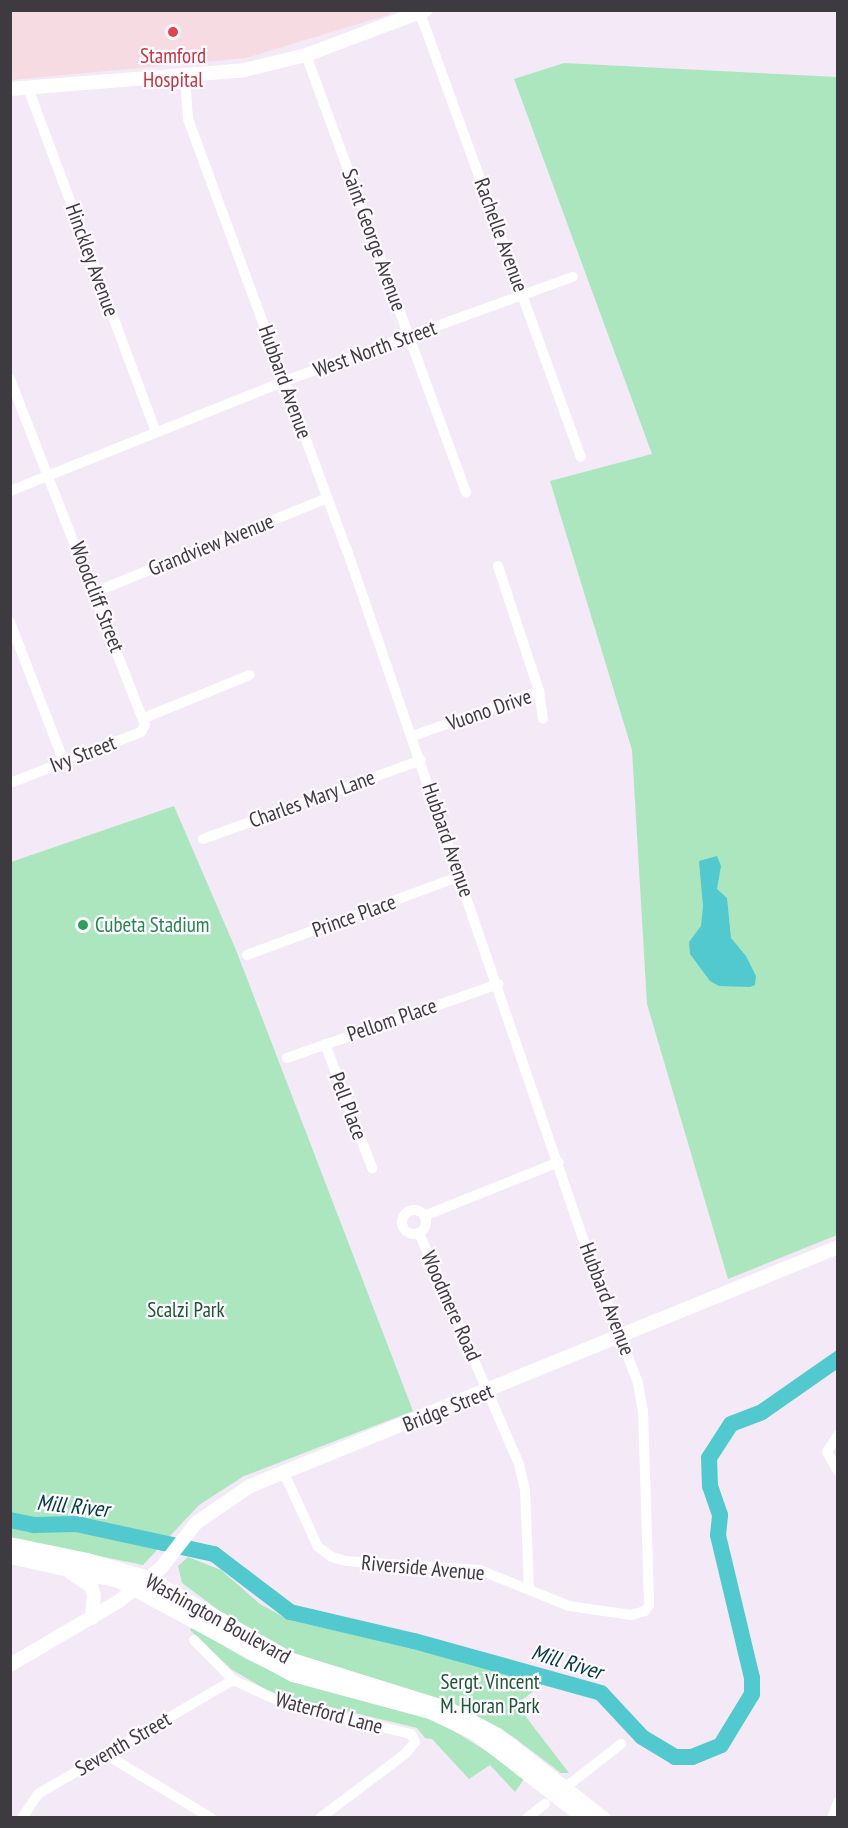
<!DOCTYPE html>
<html>
<head>
<meta charset="utf-8">
<style>
  body { margin:0 }
  #map { position:relative; width:848px; height:1828px; overflow:hidden; background:#f3e9f7; font-family:"PT Sans Narrow",sans-serif }
  div>[style] { position:absolute }
  .medical>* { inset:0; background:#f6dce2 }
  .green>* { inset:0; background:#ace6bf }
  .water>* { inset:0; background:#51c9cf }
  .river>* { height:16px; margin:-8px; padding:0 8px; transform-origin:8px; border-radius:8px; background:#51c9cf }
  .minor>* { height:10px; margin:-5px; padding:0 5px; transform-origin:5px; border-radius:5px; background:#fff }
  .minor>.ring { margin:-5px; padding:0; box-sizing:content-box; background:none; border:10px solid #fff; border-radius:50% }
  .major>* { height:14px; margin:-7px; padding:0 7px; transform-origin:7px; border-radius:7px; background:#fff }
  .dots>* { width:16px; height:16px; translate:-50% -50%; box-sizing:border-box; border:3px solid #fdf9ff; border-radius:50% }
  span { translate:-50% -50%; white-space:nowrap; text-align:center; line-height:1.15; -webkit-text-stroke:4.5px #fdf9ff; paint-order:stroke }
  .health-label { font-size:21px; color:#be3a42 }
  .street-label { font-size:21px; color:#3e3b40 }
  .leisure-label { font-size:21px; color:#27864d }
  .left { translate:0 -50%; text-align:left }
  .park-label { font-size:21px; color:#1c5635 }
  .water-label { font-size:22px; color:#013c3f; font-style:italic }
  .frame { position:absolute; inset:0; border:12px solid #3e3b40; pointer-events:none }
</style>
</head>
<body>
<div id="map">
  <div class="medical">
    <div style="clip-path:polygon(11px 10px,391px 10px,391px 11px,388px 15px,246px 58px,11px 80px)"></div>
  </div>
  <div class="green">
    <div style="clip-path:polygon(564px 63px,837px 77px,837px 1235px,728px 1279px,647px 1004px,632px 750px,550px 481px,652px 454px,514px 79px)"></div>
    <div style="clip-path:polygon(174px 806px,236px 950px,413px 1411px,244px 1476px,199px 1505px,143px 1565px,11px 1538px,11px 862px)"></div>
    <div style="clip-path:polygon(188px 1557px,221px 1570px,260px 1604px,289px 1620px,492px 1666px,545px 1683px,516px 1704px,569px 1773px,561px 1773px,512px 1736px,438px 1699px,306px 1660px,244px 1629px,182px 1583px,178px 1566px)"></div>
    <div style="clip-path:polygon(192px 1627px,246px 1659px,291px 1680px,397px 1707px,443px 1724px,526px 1776px,515px 1792px,490px 1765px,469px 1779px,432px 1739px,425px 1738px,417px 1728px,272px 1693px,231px 1669px,190px 1630px)"></div>
  </div>
  <div class="water">
    <div style="clip-path:polygon(717px 856px,721px 866px,717px 889px,727px 898px,731px 938px,746px 956px,756px 976px,755px 985px,750px 987px,719px 986px,710px 981px,690px 954px,689px 942px,701px 926px,703px 906px,699px 861px)"></div>
  </div>
  <div class="river">
    <div style="left:10px;top:1520px;width:25px;rotate:12deg"></div>
    <div style="left:34px;top:1525px;width:42px;rotate:-1.4deg"></div>
    <div style="left:76px;top:1524px;width:141px;rotate:12.3deg"></div>
    <div style="left:214px;top:1554px;width:96px;rotate:37.3deg"></div>
    <div style="left:290px;top:1612px;width:127px;rotate:13.2deg"></div>
    <div style="left:414px;top:1641px;width:194px;rotate:15.5deg"></div>
    <div style="left:601px;top:1693px;width:60px;rotate:47deg"></div>
    <div style="left:642px;top:1737px;width:39px;rotate:31deg"></div>
    <div style="left:675px;top:1757px;width:17px"></div>
    <div style="left:692px;top:1757px;width:31px;rotate:-22deg"></div>
    <div style="left:721px;top:1745px;width:60px;rotate:-58.7deg"></div>
    <div style="left:752px;top:1694px;width:16px;rotate:-90deg"></div>
    <div style="left:752px;top:1678px;width:147px;rotate:-103.4deg"></div>
    <div style="left:718px;top:1535px;width:20px;rotate:-84deg"></div>
    <div style="left:720px;top:1515px;width:31px;rotate:-109deg"></div>
    <div style="left:710px;top:1486px;width:28px;rotate:-92deg"></div>
    <div style="left:709px;top:1458px;width:40px;rotate:-57.1deg"></div>
    <div style="left:731px;top:1424px;width:33px;rotate:-21deg"></div>
    <div style="left:762px;top:1412px;width:93px;rotate:-34.9deg"></div>
  </div>
  <div class="minor">
    <div style="left:420px;top:13px;width:472px;rotate:70.1deg"></div>
    <div style="left:306px;top:55px;width:466px;rotate:69.9deg"></div>
    <div style="left:185px;top:76px;width:43px;rotate:86deg"></div>
    <div style="left:188px;top:119px;width:459px;rotate:69.8deg"></div>
    <div style="left:347px;top:550px;width:740px;rotate:71.08deg"></div>
    <div style="left:587px;top:1250px;width:142px;rotate:69deg"></div>
    <div style="left:638px;top:1383px;width:27px;rotate:80deg"></div>
    <div style="left:643px;top:1410px;width:195px;rotate:88.2deg"></div>
    <div style="left:649px;top:1605px;width:7px;rotate:124deg"></div>
    <div style="left:645px;top:1611px;width:15px;rotate:164deg"></div>
    <div style="left:631px;top:1615px;width:63px;rotate:-171.7deg"></div>
    <div style="left:569px;top:1606px;width:96px;rotate:-158deg"></div>
    <div style="left:480px;top:1570px;width:134px;rotate:-176.2deg"></div>
    <div style="left:346px;top:1561px;width:15px;rotate:-164deg"></div>
    <div style="left:332px;top:1557px;width:17px;rotate:-144deg"></div>
    <div style="left:318px;top:1547px;width:81px;rotate:-114.7deg"></div>
    <div style="left:28px;top:88px;width:367px;rotate:69.6deg"></div>
    <div style="left:10px;top:379px;width:371px;rotate:68.7deg"></div>
    <div style="left:145px;top:725px;width:8px;rotate:120deg"></div>
    <div style="left:141px;top:732px;width:141px;rotate:158.7deg"></div>
    <div style="left:10px;top:491px;width:296px;rotate:-21.8deg"></div>
    <div style="left:285px;top:381px;width:306px;rotate:-19.9deg"></div>
    <div style="left:498px;top:566px;width:132px;rotate:71.8deg"></div>
    <div style="left:95px;top:592px;width:251px;rotate:-22deg"></div>
    <div style="left:10px;top:622px;width:150px;rotate:68.9deg"></div>
    <div style="left:144px;top:718px;width:114px;rotate:-22.1deg"></div>
    <div style="left:413px;top:736px;width:134px;rotate:-19.7deg"></div>
    <div style="left:539px;top:691px;width:28px;rotate:82deg"></div>
    <div style="left:203px;top:839px;width:232px;rotate:-19.9deg"></div>
    <div style="left:247px;top:955px;width:228px;rotate:-20.3deg"></div>
    <div style="left:325px;top:1044px;width:133px;rotate:69.2deg"></div>
    <div style="left:287px;top:1058px;width:224px;rotate:-19.3deg"></div>
    <div class="ring" style="left:402px;top:1210px;width:14px;height:14px"></div>
    <div style="left:424px;top:1216px;width:145px;rotate:-21.8deg"></div>
    <div style="left:419px;top:1233px;width:252px;rotate:66.6deg"></div>
    <div style="left:519px;top:1464px;width:27px;rotate:77deg"></div>
    <div style="left:525px;top:1490px;width:98px;rotate:87.7deg"></div>
    <div style="left:838px;top:1435px;width:20px;rotate:123deg"></div>
    <div style="left:827px;top:1452px;width:22px;rotate:60deg"></div>
    <div style="left:194px;top:1640px;width:56px;rotate:45.7deg"></div>
    <div style="left:233px;top:1680px;width:60px;rotate:24.4deg"></div>
    <div style="left:288px;top:1705px;width:126px;rotate:13.3deg"></div>
    <div style="left:411px;top:1734px;width:9px;rotate:63deg"></div>
    <div style="left:415px;top:1742px;width:16px;rotate:130deg"></div>
    <div style="left:405px;top:1754px;width:106px;rotate:143deg"></div>
    <div style="left:105px;top:1754px;width:124px;rotate:31.1deg"></div>
    <div style="left:566px;top:1787px;width:70px;rotate:-38deg"></div>
    <div style="left:22px;top:1818px;width:29px;rotate:-56deg"></div>
    <div style="left:38px;top:1794px;width:226px;rotate:-30.3deg"></div>
    <div style="left:527px;top:1818px;width:23px;rotate:-38deg"></div>
    <div style="left:832px;top:1818px;width:17px;rotate:-69deg"></div>
  </div>
  <div class="major">
    <div style="left:10px;top:89px;width:235px;rotate:-4.6deg"></div>
    <div style="left:244px;top:70px;width:64px;rotate:-13.6deg"></div>
    <div style="left:306px;top:55px;width:128px;rotate:-20.6deg"></div>
    <div style="left:10px;top:1544px;width:79px;rotate:11.7deg"></div>
    <div style="left:87px;top:1560px;width:64px;rotate:16.4deg"></div>
    <div style="left:148px;top:1578px;width:166px;rotate:29.7deg"></div>
    <div style="left:292px;top:1660px;width:164px;rotate:17.3deg"></div>
    <div style="left:449px;top:1709px;width:55px;rotate:28deg"></div>
    <div style="left:498px;top:1735px;width:134px;rotate:38.3deg"></div>
    <div style="left:10px;top:1557px;width:112px;rotate:12.4deg"></div>
    <div style="left:119px;top:1581px;width:198px;rotate:28.4deg"></div>
    <div style="left:293px;top:1675px;width:142px;rotate:15.1deg"></div>
    <div style="left:430px;top:1712px;width:51px;rotate:25.6deg"></div>
    <div style="left:476px;top:1734px;width:137px;rotate:37.9deg"></div>
    <div style="left:71px;top:1573px;width:24px;rotate:33deg"></div>
    <div style="left:91px;top:1586px;width:9px;rotate:72deg"></div>
    <div style="left:94px;top:1595px;width:23px;rotate:95deg"></div>
    <div style="left:10px;top:1665px;width:126px;rotate:-30.4deg"></div>
    <div style="left:119px;top:1601px;width:53px;rotate:-38.2deg"></div>
    <div style="left:161px;top:1568px;width:57px;rotate:-52.1deg"></div>
    <div style="left:196px;top:1523px;width:65px;rotate:-34.4deg"></div>
    <div style="left:250px;top:1486px;width:635px;rotate:-22.12deg"></div>
  </div>
  <div class="dots">
    <div style="left:173px;top:32px;background:#e0444e"></div>
    <div style="left:83px;top:925px;background:#2e9e5b"></div>
  </div>
  <div class="health-label">
    <span style="left:173px;top:68px">Stamford<br>Hospital</span>
  </div>
  <div class="street-label">
    <span style="left:501px;top:235px;rotate:70deg">Rachelle Avenue</span>
    <span style="left:374px;top:240px;rotate:70deg">Saint George Avenue</span>
    <span style="left:92px;top:260px;rotate:70deg">Hinckley Avenue</span>
    <span style="left:375px;top:349px;rotate:-20deg">West North Street</span>
    <span style="left:285px;top:382px;rotate:70deg">Hubbard Avenue</span>
    <span style="left:211px;top:545px;rotate:-22deg">Grandview Avenue</span>
    <span style="left:97px;top:597px;rotate:69deg">Woodcliff Street</span>
    <span style="left:489px;top:710px;rotate:-19deg">Vuono Drive</span>
    <span style="left:83px;top:754px;rotate:-21deg">Ivy Street</span>
    <span style="left:312px;top:799px;rotate:-20deg">Charles Mary Lane</span>
    <span style="left:448px;top:840px;rotate:71deg">Hubbard Avenue</span>
    <span style="left:354px;top:916px;rotate:-20deg">Prince Place</span>
    <span style="left:392px;top:1020px;rotate:-19deg">Pellom Place</span>
    <span style="left:348px;top:1106px;rotate:69deg">Pell Place</span>
    <span style="left:607px;top:1299px;rotate:69deg">Hubbard Avenue</span>
    <span style="left:451px;top:1306px;rotate:66deg">Woodmere Road</span>
    <span style="left:448px;top:1408px;rotate:-22deg">Bridge Street</span>
    <span style="left:423px;top:1568px;rotate:5deg">Riverside Avenue</span>
    <span style="left:218px;top:1619px;rotate:29deg">Washington Boulevard</span>
    <span style="left:329px;top:1713px;rotate:15deg">Waterford Lane</span>
    <span style="left:123px;top:1744px;rotate:-30deg">Seventh Street</span>
  </div>
  <div class="leisure-label">
    <span class="left" style="left:95px;top:925px">Cubeta Stadium</span>
  </div>
  <div class="park-label">
    <span style="left:186px;top:1310px">Scalzi Park</span>
    <span style="left:490px;top:1694px">Sergt. Vincent<br>M. Horan Park</span>
  </div>
  <div class="water-label">
    <span style="left:73px;top:1506px;rotate:6deg">Mill River</span>
    <span style="left:567px;top:1662px;rotate:17deg">Mill River</span>
  </div>
  <div class="frame"></div>
</div>
</body>
</html>
